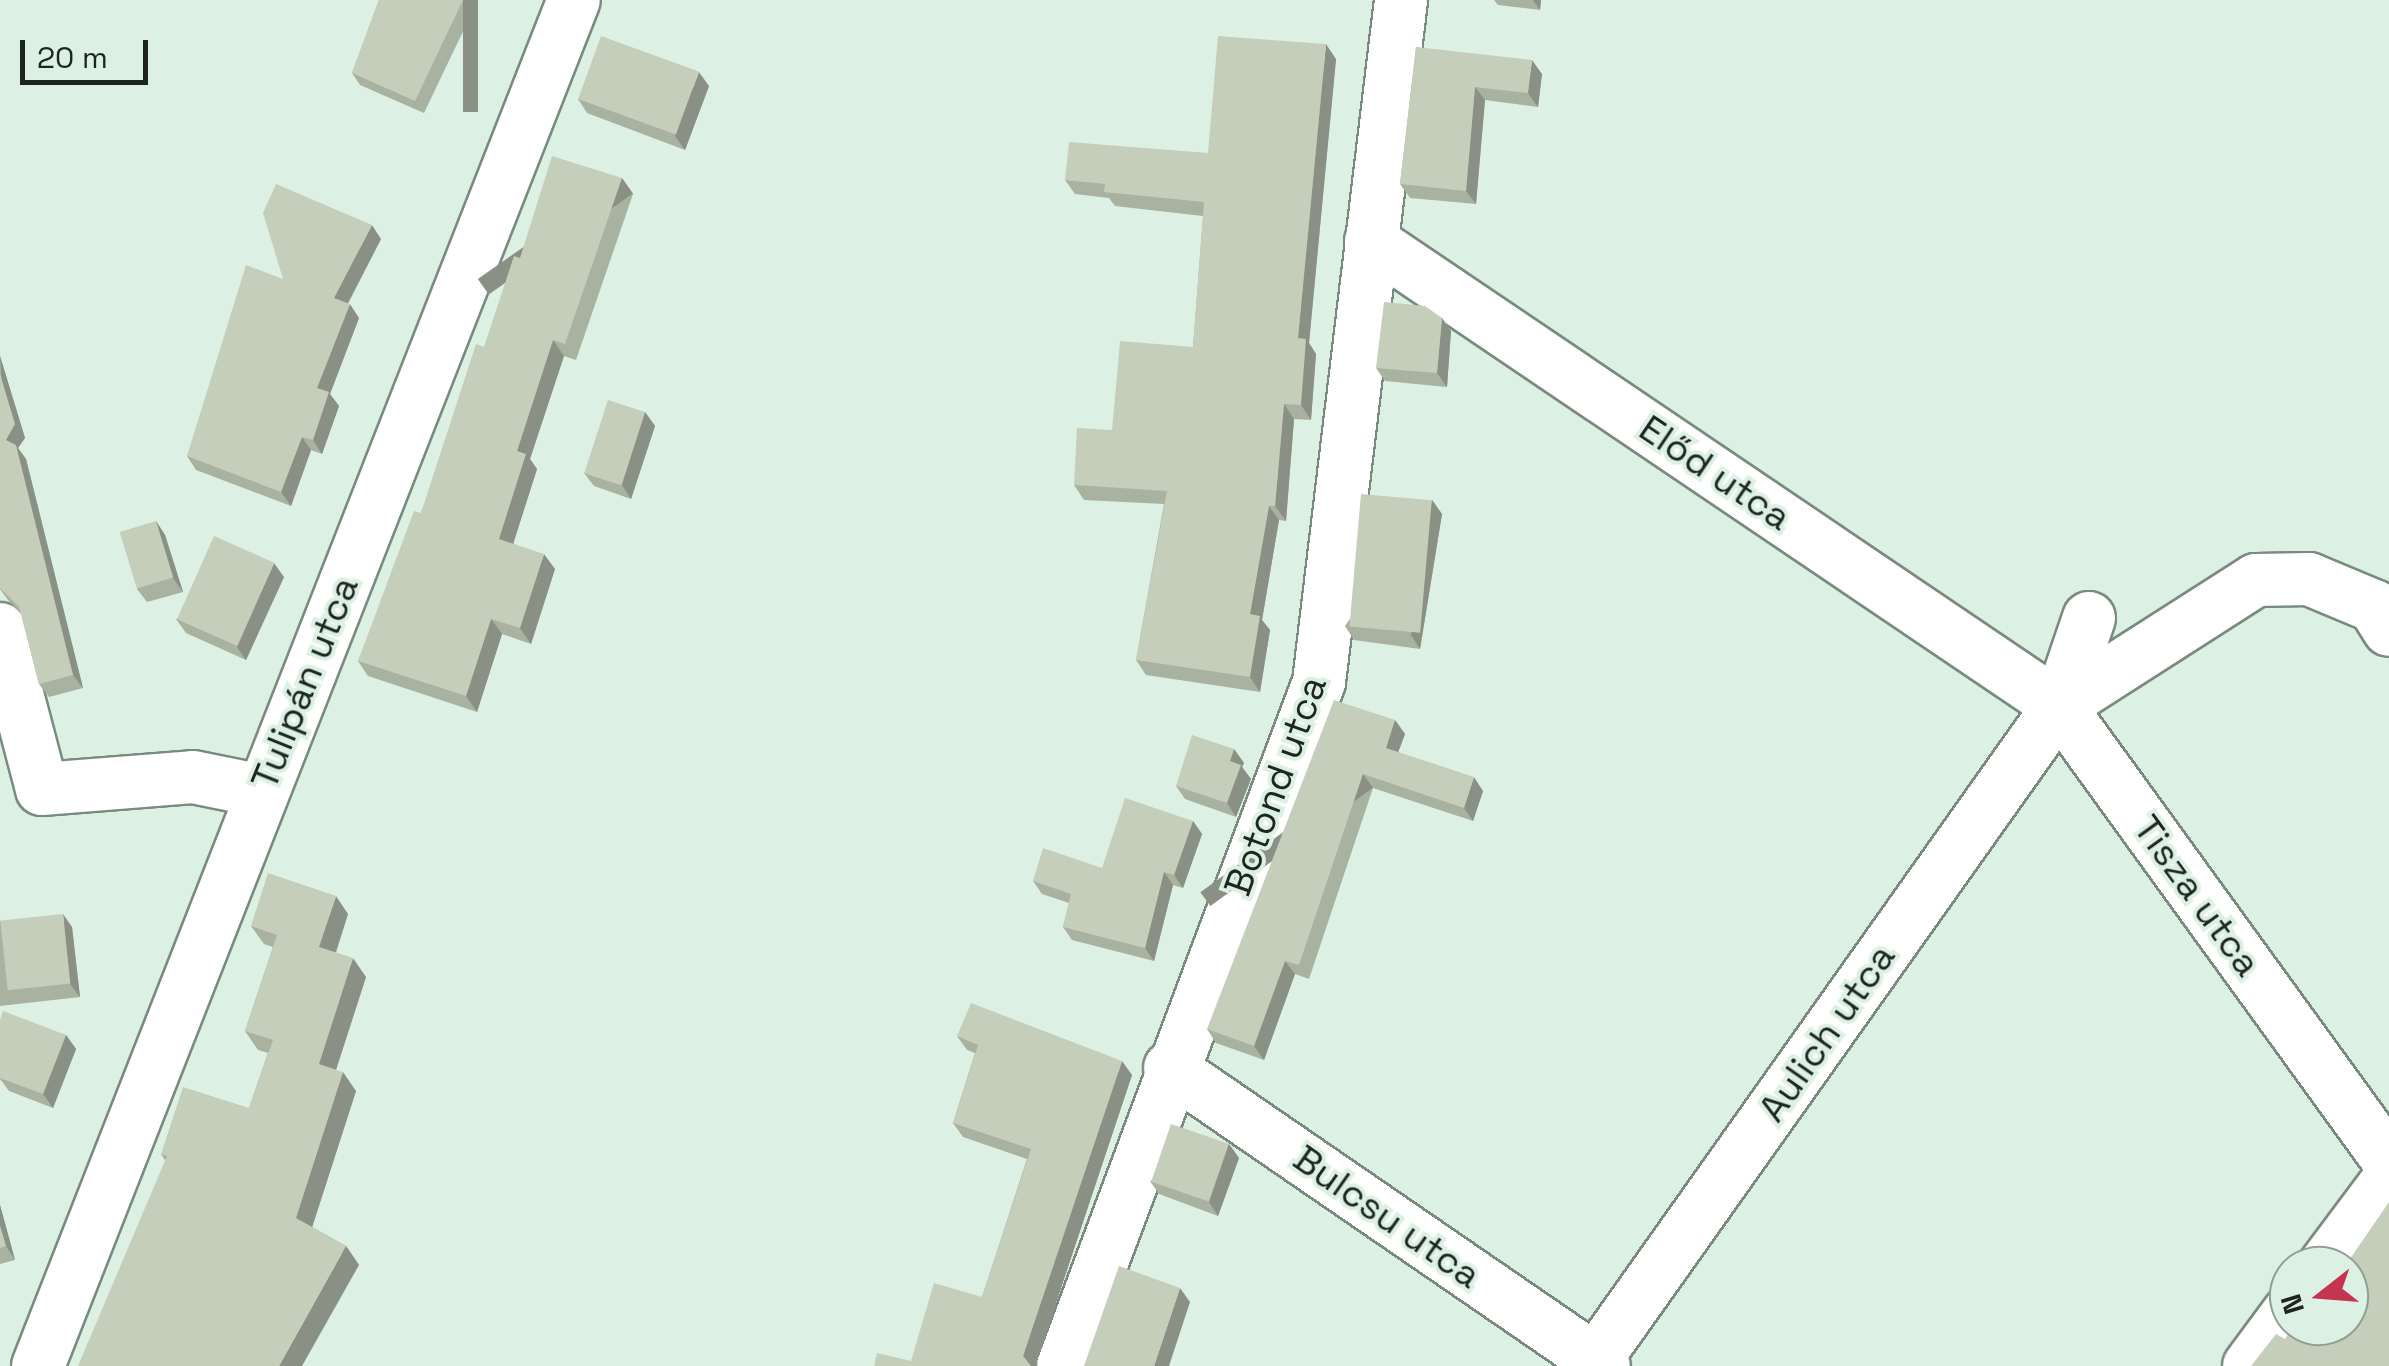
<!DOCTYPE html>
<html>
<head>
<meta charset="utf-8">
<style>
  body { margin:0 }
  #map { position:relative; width:2389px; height:1366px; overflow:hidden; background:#dcf0e3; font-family:"Space Grotesk",sans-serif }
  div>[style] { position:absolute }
  .roads { filter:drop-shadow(2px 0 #798b7f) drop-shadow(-2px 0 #798b7f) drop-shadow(0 2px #798b7f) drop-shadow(0 -2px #798b7f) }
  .minor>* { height:52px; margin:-26px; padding:0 26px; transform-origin:26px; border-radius:26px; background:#fff }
  .wall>* { inset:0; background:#a9b1a1 }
  .shaded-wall>* { inset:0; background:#8a9083; transform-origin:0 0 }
  .building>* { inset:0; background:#c5cebb; transform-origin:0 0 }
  span { translate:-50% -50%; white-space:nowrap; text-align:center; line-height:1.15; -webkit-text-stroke:8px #dcf0e3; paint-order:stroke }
  .street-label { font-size:38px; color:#1e2521 }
  .north { position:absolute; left:2269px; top:1246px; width:100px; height:100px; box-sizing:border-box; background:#dcf0e3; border:2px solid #909f95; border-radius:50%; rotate:253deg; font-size:28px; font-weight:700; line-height:40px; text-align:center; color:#1e2521 }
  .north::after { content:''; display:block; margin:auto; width:35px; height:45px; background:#c5354f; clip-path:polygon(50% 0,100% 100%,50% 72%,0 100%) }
  .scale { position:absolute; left:20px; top:40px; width:128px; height:45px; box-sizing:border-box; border:5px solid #1e2521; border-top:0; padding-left:12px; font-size:30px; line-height:35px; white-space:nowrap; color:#1e2521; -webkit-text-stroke:8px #dcf0e3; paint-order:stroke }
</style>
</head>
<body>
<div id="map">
  <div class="roads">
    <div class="minor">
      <div style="left:1371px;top:241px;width:830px;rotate:34.05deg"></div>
      <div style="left:2089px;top:618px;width:93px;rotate:108.8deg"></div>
      <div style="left:2059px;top:706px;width:562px;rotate:54.05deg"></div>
      <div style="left:0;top:629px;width:165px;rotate:75.3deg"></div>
      <div style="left:42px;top:789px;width:151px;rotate:-4.5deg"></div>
      <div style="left:193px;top:777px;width:70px;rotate:11.5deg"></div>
      <div style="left:1170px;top:1068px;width:526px;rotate:34.47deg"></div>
      <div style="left:2324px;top:1266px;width:109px;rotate:-53.2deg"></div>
      <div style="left:1595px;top:1360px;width:802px;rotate:-54.65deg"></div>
      <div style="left:2059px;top:706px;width:234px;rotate:-32.6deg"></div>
      <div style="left:2256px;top:580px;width:53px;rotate:-1.1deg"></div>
      <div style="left:2309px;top:579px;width:70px;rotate:22.6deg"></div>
      <div style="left:2374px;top:606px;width:28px;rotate:58deg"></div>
      <div style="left:38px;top:1366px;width:1467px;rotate:-68.58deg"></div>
      <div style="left:1063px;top:1366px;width:730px;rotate:-69.48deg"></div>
      <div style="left:1319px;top:682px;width:687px;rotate:-83.14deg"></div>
      <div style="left:2249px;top:1366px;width:67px;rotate:-53.5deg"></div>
    </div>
  </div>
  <div class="wall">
    <div style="clip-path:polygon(379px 0,478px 0,424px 113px,360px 85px,352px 73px)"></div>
    <div style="clip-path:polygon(1494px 0,1541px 0,1540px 10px,1498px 5px)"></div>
    <div style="clip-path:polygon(1416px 47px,1542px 74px,1538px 107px,1485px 100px,1476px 204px,1410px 198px,1400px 184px)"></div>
    <div style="clip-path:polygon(1336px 59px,1309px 343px,1316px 354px,1311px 420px,1294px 419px,1286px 521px,1279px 520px,1262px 620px,1270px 630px,1260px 692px,1146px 675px,1136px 660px,1164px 504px,1084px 500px,1074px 485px,1112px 430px,1193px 347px,1203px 216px,1115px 206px,1109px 198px,1075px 194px,1065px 180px,1208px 153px)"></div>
    <div style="clip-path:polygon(709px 86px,685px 150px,587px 113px,578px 99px)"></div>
    <div style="clip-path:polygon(622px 178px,633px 194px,576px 360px,564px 356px,530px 459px,537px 469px,513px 543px,555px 569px,531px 644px,502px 634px,477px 712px,368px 676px,358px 661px,421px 513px,520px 258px)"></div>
    <div style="clip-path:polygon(381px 239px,348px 304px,359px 318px,330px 394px,339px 406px,322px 454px,311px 450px,291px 506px,196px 470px,187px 456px,283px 279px)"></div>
    <div style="clip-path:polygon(1442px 318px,1451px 331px,1447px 387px,1385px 381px,1376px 368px)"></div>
    <div style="clip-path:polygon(0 356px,25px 438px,18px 448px,26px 459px,83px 688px,49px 697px,39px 684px,21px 613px,8px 600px,0 589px)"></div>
    <div style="clip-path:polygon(645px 412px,655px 426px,631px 499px,594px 486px,584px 473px)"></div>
    <div style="clip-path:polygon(1432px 500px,1442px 514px,1420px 649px,1354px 640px,1345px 626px)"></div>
    <div style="clip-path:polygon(156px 521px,165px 535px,183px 592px,147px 602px,137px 589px)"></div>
    <div style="clip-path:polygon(284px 577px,246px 660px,186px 633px,176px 619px)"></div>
    <div style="clip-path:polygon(1395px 720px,1405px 734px,1398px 752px,1483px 791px,1473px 821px,1373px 788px,1309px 979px,1295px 974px,1264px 1060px,1216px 1043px,1207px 1029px)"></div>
    <div style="clip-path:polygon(1234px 749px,1244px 763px,1242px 767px,1251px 779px,1236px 817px,1185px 799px,1176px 786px)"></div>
    <div style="clip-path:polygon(1193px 821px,1202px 834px,1183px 888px,1173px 885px,1154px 961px,1072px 940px,1063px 927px,1069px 903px,1042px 894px,1033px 881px,1102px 868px)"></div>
    <div style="clip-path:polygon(348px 914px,336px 953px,366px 977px,336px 1070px,356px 1091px,312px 1227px,346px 1246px,359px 1265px,165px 1160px,161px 1154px,249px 1108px,268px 1053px,258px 1050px,245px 1031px,273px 947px,264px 944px,251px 926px)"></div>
    <div style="clip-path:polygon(0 921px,72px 927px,80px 997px,0 1006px)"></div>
    <div style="clip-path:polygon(0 1020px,66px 1035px,76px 1049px,53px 1108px,9px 1091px,0 1079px)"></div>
    <div style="clip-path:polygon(957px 1036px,1132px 1075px,1035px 1366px,911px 1361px,982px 1297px,1027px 1159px,963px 1137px,953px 1123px,975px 1053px,967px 1050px)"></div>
    <div style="clip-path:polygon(1229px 1144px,1239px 1158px,1218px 1216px,1159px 1194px,1150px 1181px)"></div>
    <div style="clip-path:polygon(0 1205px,15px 1260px,0 1264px)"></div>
  </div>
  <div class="shaded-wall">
    <div style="left:463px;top:0;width:15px;height:112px"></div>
    <div style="clip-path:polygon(1533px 0,1541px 0,1540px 10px)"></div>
    <div style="clip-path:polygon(1326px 44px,1336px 59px,1309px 343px,1316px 354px,1311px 420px,1301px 405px,1298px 338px)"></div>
    <div style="clip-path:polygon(1532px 60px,1542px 74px,1538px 107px,1528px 93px)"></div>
    <div style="clip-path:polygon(699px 72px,709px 86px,685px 150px,675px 136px)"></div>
    <div style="clip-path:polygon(1475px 87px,1485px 100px,1476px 204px,1466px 191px)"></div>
    <div style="left:622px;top:178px;width:19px;height:176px;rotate:55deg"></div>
    <div style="clip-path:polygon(372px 225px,381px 239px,343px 312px,334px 298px)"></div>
    <div style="clip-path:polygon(350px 304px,359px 318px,330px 394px,339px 406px,322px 454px,313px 440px,317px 388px)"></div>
    <div style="clip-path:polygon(1442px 318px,1451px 331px,1447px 387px,1437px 373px)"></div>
    <div style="clip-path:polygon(553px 340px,564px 356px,530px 459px,537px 469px,510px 554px,499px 539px,517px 451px)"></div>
    <div style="clip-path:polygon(0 356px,25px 438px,18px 448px,26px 459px,83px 688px,73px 675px,6px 440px)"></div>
    <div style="clip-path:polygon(1284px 404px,1294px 419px,1286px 521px,1275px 506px)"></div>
    <div style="clip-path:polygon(645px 412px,655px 426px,631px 499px,622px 485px)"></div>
    <div style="clip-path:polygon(302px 437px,311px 450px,291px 506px,281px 492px)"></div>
    <div style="clip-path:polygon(1432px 500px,1442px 514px,1420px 649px,1411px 635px)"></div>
    <div style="clip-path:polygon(1269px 506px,1279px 520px,1262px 620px,1270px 630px,1260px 692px,1250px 677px,1250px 614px)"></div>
    <div style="clip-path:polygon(156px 521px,165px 535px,183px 592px,173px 578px)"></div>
    <div style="clip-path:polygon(544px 554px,555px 569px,531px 644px,520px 628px)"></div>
    <div style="clip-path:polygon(274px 563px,284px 577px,246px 660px,237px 647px)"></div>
    <div style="clip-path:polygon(491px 619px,502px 634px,477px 712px,466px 696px)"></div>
    <div style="clip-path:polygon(1395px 720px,1405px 734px,1395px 761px,1386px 748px)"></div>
    <div style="clip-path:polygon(1234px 749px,1244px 763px,1242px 767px,1251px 779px,1236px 817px,1227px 803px,1230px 761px)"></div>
    <div style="left:1363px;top:774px;width:17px;height:201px;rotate:54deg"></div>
    <div style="clip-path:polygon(1474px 777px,1483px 791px,1473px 821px,1464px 808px)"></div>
    <div style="clip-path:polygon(1193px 821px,1202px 834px,1183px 888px,1174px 875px)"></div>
    <div style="clip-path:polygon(1164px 872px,1173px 885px,1154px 961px,1145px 948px)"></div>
    <div style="clip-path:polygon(336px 896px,348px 914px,331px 966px,319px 947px)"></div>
    <div style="clip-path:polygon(63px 914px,72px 927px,80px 997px,70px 984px)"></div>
    <div style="clip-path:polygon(353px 958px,366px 977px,332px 1082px,319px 1064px)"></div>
    <div style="clip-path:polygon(1285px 961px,1295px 974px,1264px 1060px,1254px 1046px)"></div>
    <div style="clip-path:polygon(66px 1035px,76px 1049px,53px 1108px,43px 1094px)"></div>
    <div style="clip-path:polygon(1122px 1061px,1132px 1075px,1035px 1366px,1031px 1366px,1023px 1356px)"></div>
    <div style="clip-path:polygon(343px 1072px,356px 1091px,309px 1237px,296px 1218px)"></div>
    <div style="clip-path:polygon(1229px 1144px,1239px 1158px,1218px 1216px,1209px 1202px)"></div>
    <div style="clip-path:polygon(0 1205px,15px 1260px,6px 1246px,0 1226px)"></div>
    <div style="clip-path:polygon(346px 1246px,359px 1265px,302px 1366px,279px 1366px)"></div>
    <div style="clip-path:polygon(1180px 1288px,1190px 1302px,1169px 1366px,1154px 1366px)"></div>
  </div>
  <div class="building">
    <div style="clip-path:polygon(379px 0,463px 0,415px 101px,352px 73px)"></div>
    <div style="left:601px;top:36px;width:104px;height:67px;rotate:20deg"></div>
    <div style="clip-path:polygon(1218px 36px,1326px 44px,1298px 338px,1306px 339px,1301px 405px,1284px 404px,1275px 506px,1269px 506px,1250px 614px,1260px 616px,1250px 677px,1136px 660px,1167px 491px,1074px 485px,1077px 428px,1112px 430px,1120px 341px,1193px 347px,1204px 202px,1104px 192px,1105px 184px,1065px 180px,1069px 142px,1208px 153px)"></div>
    <div style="clip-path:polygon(1416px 47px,1532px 60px,1528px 93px,1475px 87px,1466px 191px,1400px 184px)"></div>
    <div style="clip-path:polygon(552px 156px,622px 178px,565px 344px,553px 340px,517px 451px,526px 454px,499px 539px,544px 554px,520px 628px,491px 619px,466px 696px,358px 661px,414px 511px,421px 513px,476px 344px,484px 347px,514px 256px,520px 258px)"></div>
    <div style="clip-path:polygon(276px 184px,372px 225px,334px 298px,350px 304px,317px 388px,329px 392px,313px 440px,302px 437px,281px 492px,187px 456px,246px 265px,283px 279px,263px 213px)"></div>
    <div style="clip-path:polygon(1384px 302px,1425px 306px,1442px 318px,1437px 373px,1376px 368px)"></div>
    <div style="clip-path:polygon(0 374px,15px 424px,6px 440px,16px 445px,73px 675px,39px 684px,19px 607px,0 588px)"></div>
    <div style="left:608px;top:400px;width:39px;height:77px;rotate:18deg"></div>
    <div style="left:1361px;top:494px;width:71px;height:133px;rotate:5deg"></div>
    <div style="left:156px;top:521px;width:59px;height:38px;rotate:73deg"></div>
    <div style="left:214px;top:536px;width:66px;height:91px;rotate:24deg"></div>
    <div style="clip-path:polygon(1334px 700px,1395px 720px,1386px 748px,1474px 777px,1464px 808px,1363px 774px,1299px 965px,1285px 961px,1254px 1046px,1207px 1029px)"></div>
    <div style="clip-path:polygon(1192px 735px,1234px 749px,1230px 761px,1241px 765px,1227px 803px,1176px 786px)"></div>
    <div style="clip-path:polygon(1125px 798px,1193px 821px,1174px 875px,1164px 872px,1145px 948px,1063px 927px,1071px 894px,1033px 881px,1043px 848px,1102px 868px)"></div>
    <div style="clip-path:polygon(268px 873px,336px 896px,319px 947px,353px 958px,319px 1064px,343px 1072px,296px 1218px,346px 1246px,279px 1366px,78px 1366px,167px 1156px,161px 1154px,183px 1087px,249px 1108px,273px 1040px,245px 1031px,277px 935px,251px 926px)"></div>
    <div style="left:63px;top:914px;width:70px;height:63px;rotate:84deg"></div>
    <div style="clip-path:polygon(971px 1003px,1122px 1061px,1023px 1356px,1031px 1366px,874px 1366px,877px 1353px,911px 1361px,934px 1283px,982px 1297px,1031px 1149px,953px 1123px,978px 1045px,957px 1036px)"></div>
    <div style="clip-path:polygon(3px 1011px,66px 1035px,43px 1094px,0 1078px,0 1020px)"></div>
    <div style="left:1171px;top:1124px;width:61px;height:61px;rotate:19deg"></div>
    <div style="clip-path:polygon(2389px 1202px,2389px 1366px,2251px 1366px,2276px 1334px,2285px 1339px,2293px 1326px,2349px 1326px,2349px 1266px,2345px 1266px)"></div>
    <div style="clip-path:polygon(0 1226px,6px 1246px,0 1248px)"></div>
    <div style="clip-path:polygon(1119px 1266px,1180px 1288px,1154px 1366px,1084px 1366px)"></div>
  </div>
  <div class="street-label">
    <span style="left:1715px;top:473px;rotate:34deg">Előd utca</span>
    <span style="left:305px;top:683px;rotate:-68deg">Tulipán utca</span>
    <span style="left:1276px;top:786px;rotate:-70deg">Botond utca</span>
    <span style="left:2197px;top:896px;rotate:54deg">Tisza utca</span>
    <span style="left:1827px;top:1033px;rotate:-55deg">Aulich utca</span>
    <span style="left:1387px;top:1217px;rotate:35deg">Bulcsu utca</span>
  </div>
  <div class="north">N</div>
  <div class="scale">20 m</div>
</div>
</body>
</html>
